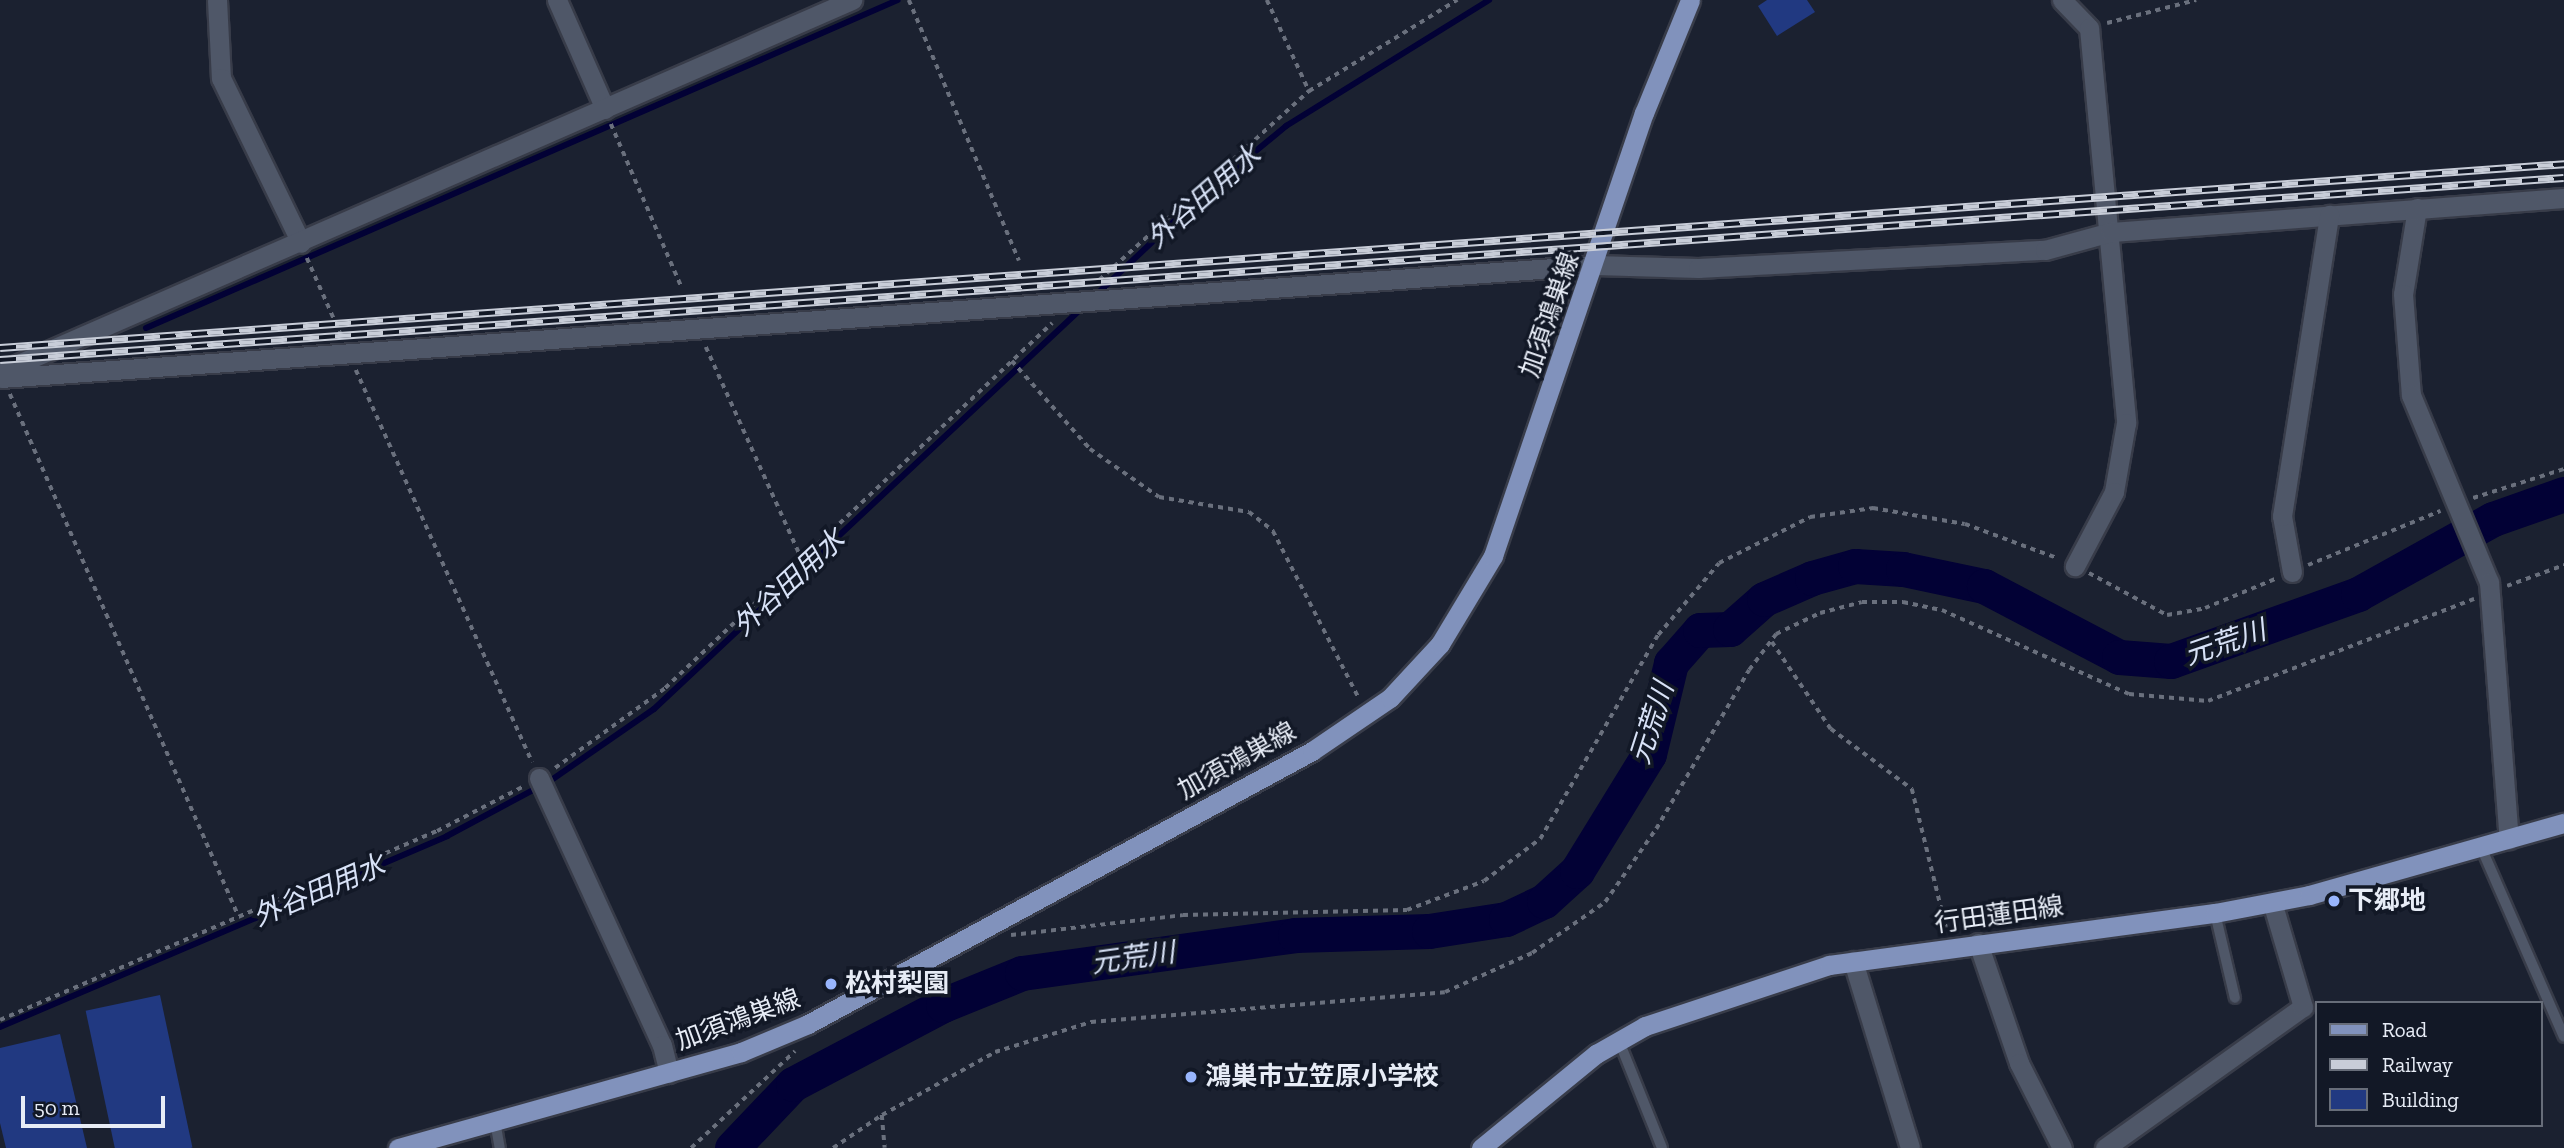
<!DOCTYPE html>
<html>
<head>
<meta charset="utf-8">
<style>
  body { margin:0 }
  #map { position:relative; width:2564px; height:1148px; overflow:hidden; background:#1b2130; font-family:"Zilla Slab","Noto Sans JP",serif }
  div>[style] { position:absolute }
  .stream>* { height:6px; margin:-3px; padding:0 3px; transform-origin:3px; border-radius:3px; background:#020135 }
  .river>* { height:35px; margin:-17.5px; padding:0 17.5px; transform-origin:17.5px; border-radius:17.5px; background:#020135 }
  .building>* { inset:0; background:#213981; transform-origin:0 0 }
  .path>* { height:3.5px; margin-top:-1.75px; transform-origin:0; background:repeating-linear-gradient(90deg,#6a707d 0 5px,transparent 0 10px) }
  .roads { filter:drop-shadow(2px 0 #383c49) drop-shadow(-2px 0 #383c49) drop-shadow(0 2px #383c49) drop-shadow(0 -2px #383c49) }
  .service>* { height:10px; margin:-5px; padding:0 5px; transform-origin:5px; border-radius:5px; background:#4f5768 }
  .minor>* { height:19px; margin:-9.5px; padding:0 9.5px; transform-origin:9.5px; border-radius:9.5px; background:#4f5768 }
  .primary>* { height:19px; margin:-9.5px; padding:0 9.5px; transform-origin:9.5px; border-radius:9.5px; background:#8192bc }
  .rail>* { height:8px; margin-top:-4px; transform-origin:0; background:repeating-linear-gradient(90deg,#121826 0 16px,#c8cdd8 0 32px); box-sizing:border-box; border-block:2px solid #c8cdd8 }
  .dots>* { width:19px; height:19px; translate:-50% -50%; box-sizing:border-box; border:4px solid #121826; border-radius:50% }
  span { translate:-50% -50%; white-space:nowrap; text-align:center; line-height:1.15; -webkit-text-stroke:7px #121826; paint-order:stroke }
  .street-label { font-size:26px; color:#e7ecf6 }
  .poi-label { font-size:26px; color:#e7ecf6; font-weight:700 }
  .left { translate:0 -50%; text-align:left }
  .water-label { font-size:28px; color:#d8e2f7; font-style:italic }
  .legend { position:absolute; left:2315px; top:1001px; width:228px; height:126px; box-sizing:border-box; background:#121826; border:2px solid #676d79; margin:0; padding:9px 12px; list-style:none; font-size:21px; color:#e7ecf6 }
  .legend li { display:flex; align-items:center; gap:14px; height:35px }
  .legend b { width:35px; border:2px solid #676d79 }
  .scale { position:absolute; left:21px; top:1096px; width:144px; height:32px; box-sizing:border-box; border:4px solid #e7ecf6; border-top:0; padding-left:9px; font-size:21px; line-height:24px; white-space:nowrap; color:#e7ecf6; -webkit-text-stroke:5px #121826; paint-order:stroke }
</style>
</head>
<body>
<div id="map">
  <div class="stream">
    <div style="left:1097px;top:294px;width:141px;rotate:-43.3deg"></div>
    <div style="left:1200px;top:197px;width:112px;rotate:-39.5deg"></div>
    <div style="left:1286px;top:126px;width:239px;rotate:-31.8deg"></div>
    <div style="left:146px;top:328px;width:820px;rotate:-23.57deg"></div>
    <div style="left:0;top:1027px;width:486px;rotate:-23.1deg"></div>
    <div style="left:447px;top:836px;width:117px;rotate:-28.1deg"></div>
    <div style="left:550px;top:781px;width:126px;rotate:-34.7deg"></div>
    <div style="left:654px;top:709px;width:589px;rotate:-43.14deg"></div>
  </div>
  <div class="river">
    <div style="left:732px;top:1148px;width:88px;rotate:-46.4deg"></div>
    <div style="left:793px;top:1084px;width:170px;rotate:-27.8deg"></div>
    <div style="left:943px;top:1005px;width:85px;rotate:-22.1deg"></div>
    <div style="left:1022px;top:973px;width:276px;rotate:-7.9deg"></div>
    <div style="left:1295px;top:935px;width:134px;rotate:-1.7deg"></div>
    <div style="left:1429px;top:931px;width:78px;rotate:-8.9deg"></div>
    <div style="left:1506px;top:919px;width:42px;rotate:-25.3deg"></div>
    <div style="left:1544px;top:901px;width:45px;rotate:-42.3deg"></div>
    <div style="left:1577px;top:871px;width:137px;rotate:-58.4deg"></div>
    <div style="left:1649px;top:754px;width:94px;rotate:-76.4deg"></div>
    <div style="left:1671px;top:663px;width:44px;rotate:-48.7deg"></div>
    <div style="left:1700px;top:630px;width:30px;rotate:-2deg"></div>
    <div style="left:1730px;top:629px;width:45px;rotate:-41.4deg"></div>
    <div style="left:1764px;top:599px;width:52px;rotate:-23.6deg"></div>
    <div style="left:1812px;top:578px;width:45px;rotate:-15.6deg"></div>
    <div style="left:1855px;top:566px;width:48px;rotate:3.6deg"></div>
    <div style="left:1903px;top:569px;width:83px;rotate:11.9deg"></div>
    <div style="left:1984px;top:586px;width:153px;rotate:27.7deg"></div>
    <div style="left:2119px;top:657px;width:52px;rotate:4.4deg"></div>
    <div style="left:2171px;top:661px;width:199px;rotate:-19.7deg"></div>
    <div style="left:2358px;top:594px;width:154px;rotate:-29.1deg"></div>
    <div style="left:2493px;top:519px;width:75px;rotate:-19.4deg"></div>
  </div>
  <div class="building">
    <div style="clip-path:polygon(1767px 0,1807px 0,1815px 12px,1777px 36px,1758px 6px)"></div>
    <div style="left:160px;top:995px;width:156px;height:76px;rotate:78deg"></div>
    <div style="clip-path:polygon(60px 1034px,87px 1148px,6px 1148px,0 1123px,0 1048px)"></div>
  </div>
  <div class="path">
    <div style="left:909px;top:0;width:283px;rotate:67.1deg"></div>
    <div style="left:1267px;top:0;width:100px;rotate:65.2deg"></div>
    <div style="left:2107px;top:23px;width:92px;rotate:-14.5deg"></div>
    <div style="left:611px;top:124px;width:176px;rotate:66.6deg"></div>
    <div style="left:307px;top:258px;width:86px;rotate:66.1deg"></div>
    <div style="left:1099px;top:280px;width:283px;rotate:-42deg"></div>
    <div style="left:1309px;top:91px;width:174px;rotate:-31.6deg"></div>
    <div style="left:706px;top:347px;width:236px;rotate:65.7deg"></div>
    <div style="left:1012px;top:361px;width:118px;rotate:48.4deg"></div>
    <div style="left:1090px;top:449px;width:84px;rotate:34.8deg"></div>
    <div style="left:1159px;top:497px;width:91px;rotate:9.5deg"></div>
    <div style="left:1249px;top:512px;width:31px;rotate:38deg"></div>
    <div style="left:1273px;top:531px;width:188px;rotate:62.8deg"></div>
    <div style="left:356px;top:370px;width:430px;rotate:65.8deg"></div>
    <div style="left:10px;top:394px;width:569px;rotate:66.36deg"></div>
    <div style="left:2473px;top:498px;width:96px;rotate:-17.7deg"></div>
    <div style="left:2308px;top:565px;width:143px;rotate:-22.2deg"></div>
    <div style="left:2089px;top:573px;width:89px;rotate:28.3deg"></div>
    <div style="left:2167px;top:615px;width:39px;rotate:-10deg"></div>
    <div style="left:2205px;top:608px;width:76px;rotate:-22.5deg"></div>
    <div style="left:2507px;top:586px;width:61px;rotate:-20.2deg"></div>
    <div style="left:1772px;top:642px;width:105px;rotate:55.9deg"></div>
    <div style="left:1831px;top:729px;width:101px;rotate:36.5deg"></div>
    <div style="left:1912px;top:789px;width:147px;rotate:76.2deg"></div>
    <div style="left:555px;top:768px;width:136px;rotate:-36deg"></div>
    <div style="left:665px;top:688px;width:532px;rotate:-43.32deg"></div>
    <div style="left:1011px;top:935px;width:173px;rotate:-6.6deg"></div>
    <div style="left:1183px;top:915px;width:224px;rotate:-1.3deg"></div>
    <div style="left:1407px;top:910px;width:82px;rotate:-20.6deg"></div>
    <div style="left:1484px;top:881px;width:70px;rotate:-36.9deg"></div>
    <div style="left:1540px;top:839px;width:236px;rotate:-60deg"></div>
    <div style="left:1658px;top:635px;width:94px;rotate:-49.7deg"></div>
    <div style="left:1719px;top:563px;width:102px;rotate:-26.8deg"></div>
    <div style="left:1810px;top:517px;width:64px;rotate:-8.1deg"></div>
    <div style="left:1873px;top:508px;width:93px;rotate:9.9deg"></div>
    <div style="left:1965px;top:524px;width:98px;rotate:20.3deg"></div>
    <div style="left:0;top:1020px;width:476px;rotate:-23.4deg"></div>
    <div style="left:437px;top:831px;width:98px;rotate:-27.3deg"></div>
    <div style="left:882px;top:1115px;width:129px;rotate:-29.1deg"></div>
    <div style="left:995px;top:1052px;width:101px;rotate:-17.4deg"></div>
    <div style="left:1091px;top:1022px;width:355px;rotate:-4.8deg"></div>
    <div style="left:1445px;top:992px;width:95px;rotate:-24.1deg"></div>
    <div style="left:1532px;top:953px;width:89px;rotate:-34.9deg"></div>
    <div style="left:1605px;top:902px;width:89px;rotate:-55.1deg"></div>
    <div style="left:1656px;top:829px;width:184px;rotate:-59.7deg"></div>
    <div style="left:1749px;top:670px;width:45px;rotate:-53.1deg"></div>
    <div style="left:1776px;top:634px;width:49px;rotate:-25.5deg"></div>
    <div style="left:1820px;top:613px;width:43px;rotate:-14.7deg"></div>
    <div style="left:1862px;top:602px;width:41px"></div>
    <div style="left:1903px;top:602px;width:40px;rotate:12deg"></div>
    <div style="left:1942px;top:610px;width:205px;rotate:24.2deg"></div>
    <div style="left:2129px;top:694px;width:79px;rotate:5.1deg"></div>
    <div style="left:2208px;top:701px;width:285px;rotate:-21deg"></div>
    <div style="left:691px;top:1148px;width:142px;rotate:-43deg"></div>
    <div style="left:833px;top:1148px;width:59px;rotate:-34deg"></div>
    <div style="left:882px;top:1115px;width:33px;rotate:85deg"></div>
  </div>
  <div class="roads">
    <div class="service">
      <div style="left:2481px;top:847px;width:207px;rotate:66.4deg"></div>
      <div style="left:2215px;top:913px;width:87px;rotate:76.8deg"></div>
      <div style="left:1619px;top:1041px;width:115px;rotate:68.1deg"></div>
      <div style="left:495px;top:1121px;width:27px;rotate:80deg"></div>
    </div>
    <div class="minor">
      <div style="left:217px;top:0;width:78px;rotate:87.1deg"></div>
      <div style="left:221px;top:78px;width:183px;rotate:64.1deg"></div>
      <div style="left:557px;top:0;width:119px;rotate:66.2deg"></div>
      <div style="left:2062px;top:0;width:39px;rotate:46deg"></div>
      <div style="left:2089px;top:28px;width:397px;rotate:84.6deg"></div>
      <div style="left:2126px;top:423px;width:70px;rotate:99.9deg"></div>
      <div style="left:2114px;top:492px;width:84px;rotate:117.8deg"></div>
      <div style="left:2417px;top:208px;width:87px;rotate:99.2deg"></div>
      <div style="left:2403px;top:294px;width:101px;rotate:85.5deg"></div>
      <div style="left:2411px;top:395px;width:203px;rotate:67.4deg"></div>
      <div style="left:2489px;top:582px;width:258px;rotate:85.6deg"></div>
      <div style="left:0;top:372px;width:930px;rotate:-23.59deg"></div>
      <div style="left:0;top:378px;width:1599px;rotate:-4.05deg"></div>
      <div style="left:1595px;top:265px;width:103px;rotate:1.7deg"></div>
      <div style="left:1698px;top:268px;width:347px;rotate:-3deg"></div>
      <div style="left:2045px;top:250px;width:68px;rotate:-15.3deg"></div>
      <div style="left:2111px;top:232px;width:454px;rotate:-4.3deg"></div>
      <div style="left:2292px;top:572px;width:57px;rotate:-100.1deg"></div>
      <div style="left:2282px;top:516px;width:305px;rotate:-81.1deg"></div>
      <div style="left:539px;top:778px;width:294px;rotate:65.3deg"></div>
      <div style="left:662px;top:1045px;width:29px;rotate:76deg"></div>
      <div style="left:1978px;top:943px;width:127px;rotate:71.1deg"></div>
      <div style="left:2019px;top:1063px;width:95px;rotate:63.2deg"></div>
      <div style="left:1853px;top:961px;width:195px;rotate:73deg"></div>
      <div style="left:2105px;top:1148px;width:243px;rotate:-35.5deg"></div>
      <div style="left:2303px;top:1007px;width:109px;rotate:-106.4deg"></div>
    </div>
    <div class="primary">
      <div style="left:398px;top:1148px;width:356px;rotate:-15.6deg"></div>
      <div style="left:741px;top:1052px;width:73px;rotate:-22.7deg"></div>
      <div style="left:808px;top:1024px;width:573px;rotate:-28.44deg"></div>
      <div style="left:1312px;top:751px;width:94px;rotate:-34.2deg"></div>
      <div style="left:1390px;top:698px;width:74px;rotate:-47.2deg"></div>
      <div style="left:1440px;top:644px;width:103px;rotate:-58.9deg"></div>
      <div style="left:1493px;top:556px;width:468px;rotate:-71.2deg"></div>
      <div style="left:1644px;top:113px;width:122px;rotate:-67.8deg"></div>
      <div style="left:1481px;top:1148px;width:149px;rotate:-39.3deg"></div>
      <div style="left:1596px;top:1054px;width:56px;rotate:-29.7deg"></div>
      <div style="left:1645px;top:1026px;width:194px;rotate:-18.3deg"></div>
      <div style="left:1829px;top:965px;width:389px;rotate:-7.7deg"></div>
      <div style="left:2215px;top:913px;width:96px;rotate:-10.8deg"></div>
      <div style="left:2309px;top:895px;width:265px;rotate:-15.8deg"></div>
    </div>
  </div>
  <div class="rail">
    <div style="left:0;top:348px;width:2571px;rotate:-4.1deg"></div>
    <div style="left:0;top:360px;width:2570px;rotate:-4.06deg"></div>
  </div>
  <div class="dots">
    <div style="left:2334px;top:901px;background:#98b5fd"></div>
    <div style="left:831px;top:984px;background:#98b5fd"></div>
    <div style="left:1191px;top:1077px;background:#98b5fd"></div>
  </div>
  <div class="street-label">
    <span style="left:1550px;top:315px;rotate:-71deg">加須鴻巣線</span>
    <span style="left:1237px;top:761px;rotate:-29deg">加須鴻巣線</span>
    <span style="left:1999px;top:915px;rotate:-8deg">行田蓮田線</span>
    <span style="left:738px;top:1020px;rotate:-20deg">加須鴻巣線</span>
  </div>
  <div class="poi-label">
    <span class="left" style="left:2348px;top:901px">下郷地</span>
    <span class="left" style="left:845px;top:984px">松村梨園</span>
    <span class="left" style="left:1205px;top:1077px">鴻巣市立笠原小学校</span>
  </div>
  <div class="water-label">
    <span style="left:1204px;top:197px;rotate:-41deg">外谷田用水</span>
    <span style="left:789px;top:583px;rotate:-43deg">外谷田用水</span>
    <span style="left:2225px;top:643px;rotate:-19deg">元荒川</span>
    <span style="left:1652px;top:723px;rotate:-72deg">元荒川</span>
    <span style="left:319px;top:891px;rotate:-23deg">外谷田用水</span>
    <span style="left:1133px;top:958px;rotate:-8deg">元荒川</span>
  </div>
  <ul class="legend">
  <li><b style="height:9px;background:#8192bc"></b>Road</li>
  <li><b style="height:9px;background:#c8cdd8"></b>Railway</li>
  <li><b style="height:19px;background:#213981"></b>Building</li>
  </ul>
  <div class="scale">50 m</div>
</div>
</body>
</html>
